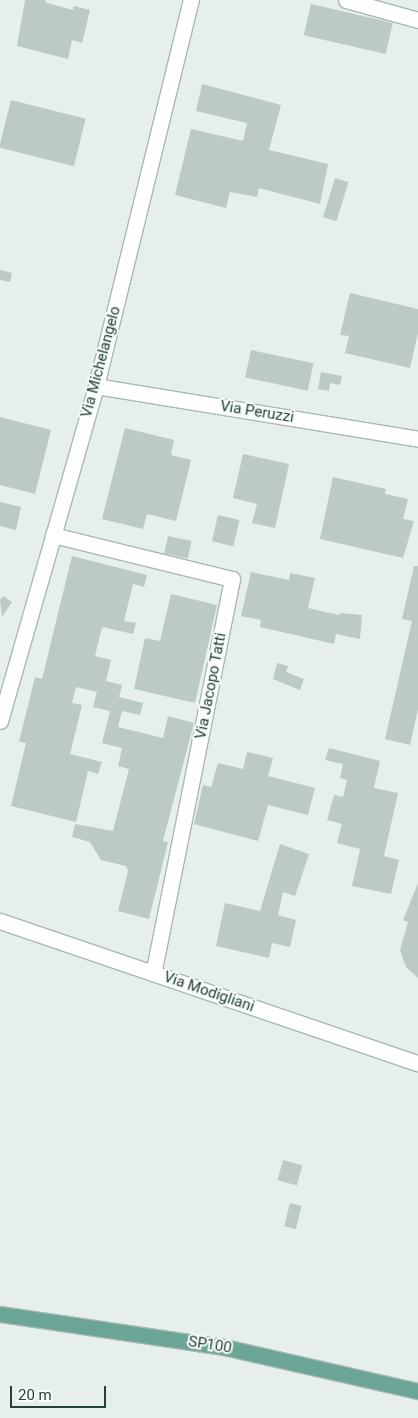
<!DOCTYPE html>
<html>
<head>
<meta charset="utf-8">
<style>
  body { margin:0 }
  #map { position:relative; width:418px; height:1418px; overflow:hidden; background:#e6efeb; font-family:Roboto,sans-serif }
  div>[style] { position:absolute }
  .building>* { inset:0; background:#bbcac4; transform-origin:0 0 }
  .roads { filter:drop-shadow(1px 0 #a8b8b2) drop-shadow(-1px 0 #a8b8b2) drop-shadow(0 1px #a8b8b2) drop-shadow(0 -1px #a8b8b2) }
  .minor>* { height:15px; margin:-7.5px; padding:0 7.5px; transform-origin:7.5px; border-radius:7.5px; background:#fff }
  .major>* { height:15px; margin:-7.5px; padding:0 7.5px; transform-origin:7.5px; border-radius:7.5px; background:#6aa596 }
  span { translate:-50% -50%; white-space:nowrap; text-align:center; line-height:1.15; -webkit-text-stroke:4px #f7fbf9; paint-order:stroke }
  .street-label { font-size:15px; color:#24423a }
  .scale { position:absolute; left:10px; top:1386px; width:96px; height:22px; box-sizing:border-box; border:2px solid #24423a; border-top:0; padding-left:6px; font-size:15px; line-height:18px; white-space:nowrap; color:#24423a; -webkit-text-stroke:4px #f7fbf9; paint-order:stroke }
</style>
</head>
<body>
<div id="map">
  <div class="building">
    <div style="clip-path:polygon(25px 0,45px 0,47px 3px,73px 10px,74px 6px,90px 10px,82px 43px,72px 40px,68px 59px,17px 46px)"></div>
    <div style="left:311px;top:4px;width:84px;height:32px;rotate:13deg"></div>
    <div style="clip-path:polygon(202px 84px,281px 105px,269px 150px,328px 164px,320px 204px,259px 188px,257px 197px,230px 192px,226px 208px,175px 195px,191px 129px,243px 141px,247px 123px,196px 111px)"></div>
    <div style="left:11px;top:100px;width:77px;height:49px;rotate:14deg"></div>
    <div style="left:335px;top:178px;width:14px;height:41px;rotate:17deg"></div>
    <div style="clip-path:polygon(0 270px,12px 273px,10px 282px,0 280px)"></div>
    <div style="clip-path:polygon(350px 293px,418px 309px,418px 333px,410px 368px,345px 353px,349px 336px,340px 335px)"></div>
    <div style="left:251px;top:350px;width:64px;height:28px;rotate:12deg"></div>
    <div style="clip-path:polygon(321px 372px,342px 376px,340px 385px,330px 383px,329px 391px,318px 389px)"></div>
    <div style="clip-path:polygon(0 417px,51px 430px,35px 494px,0 485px)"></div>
    <div style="clip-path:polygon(125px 428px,174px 440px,171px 455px,191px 460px,176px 521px,147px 514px,143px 529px,102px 519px)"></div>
    <div style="clip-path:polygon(243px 454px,289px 464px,275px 528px,252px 523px,257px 504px,233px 498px)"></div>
    <div style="clip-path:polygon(333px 477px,386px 489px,385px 494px,408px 499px,403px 519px,414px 521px,403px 558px,320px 539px)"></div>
    <div style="clip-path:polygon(0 502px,21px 507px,16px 530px,0 526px)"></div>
    <div style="left:218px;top:515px;width:22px;height:27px;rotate:13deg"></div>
    <div style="left:168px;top:536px;width:24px;height:18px;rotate:12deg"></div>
    <div style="clip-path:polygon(72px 556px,147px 575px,144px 587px,133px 584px,124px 621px,136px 623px,133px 634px,102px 627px,95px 656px,111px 660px,106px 681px,122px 685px,119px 697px,143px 703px,140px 715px,122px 711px,118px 727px,163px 738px,168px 716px,194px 723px,163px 841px,168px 842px,149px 919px,118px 911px,128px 871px,126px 866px,101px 860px,90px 842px,72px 837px,75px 824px,113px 831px,129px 769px,118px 766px,122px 748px,102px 743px,110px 711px,93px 707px,97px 692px,76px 687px,72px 703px,82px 705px,70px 754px,102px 762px,98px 774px,88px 771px,76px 822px,11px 806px,26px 743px,19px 742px,35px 677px,42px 679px)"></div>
    <div style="clip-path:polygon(414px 566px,418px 566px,418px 709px,410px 745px,385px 739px,412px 621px,402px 619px)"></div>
    <div style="clip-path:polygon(251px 572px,289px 580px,290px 573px,315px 578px,308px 608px,339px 615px,340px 613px,362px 615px,360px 639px,336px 634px,334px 644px,260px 627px,261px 620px,241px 616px)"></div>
    <div style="clip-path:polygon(171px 594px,217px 605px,195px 703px,134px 689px,145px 638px,160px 641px)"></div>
    <div style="clip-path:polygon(3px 596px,12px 602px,2px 617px,0 600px)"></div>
    <div style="clip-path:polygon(277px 663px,288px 666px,286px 672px,304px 679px,300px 690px,273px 679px)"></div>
    <div style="clip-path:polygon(329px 748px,380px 761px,374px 788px,398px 793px,384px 856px,399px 860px,391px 894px,352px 886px,360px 849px,337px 843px,342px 824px,327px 820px,334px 795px,343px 797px,347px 780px,340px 778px,343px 764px,325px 760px)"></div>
    <div style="clip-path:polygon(247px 752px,273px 758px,268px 776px,315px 788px,308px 815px,268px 805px,258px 841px,194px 824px,203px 785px,211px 787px,218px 763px,243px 769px)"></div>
    <div style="clip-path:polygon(280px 844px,309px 854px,295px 896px,283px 892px,278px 915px,296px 920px,290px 947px,272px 943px,269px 958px,216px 946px,225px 903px,260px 911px)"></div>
    <div style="clip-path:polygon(418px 883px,418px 978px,406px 967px,400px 950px,408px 922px,403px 920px)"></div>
    <div style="left:283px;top:1160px;width:20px;height:21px;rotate:15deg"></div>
    <div style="left:290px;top:1203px;width:12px;height:24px;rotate:14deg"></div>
  </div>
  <div class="roads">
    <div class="minor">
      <div style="left:346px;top:0;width:75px;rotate:15.5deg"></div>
      <div style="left:96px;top:386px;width:326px;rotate:9.3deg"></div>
      <div style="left:53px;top:535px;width:184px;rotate:13.8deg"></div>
      <div style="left:232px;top:579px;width:402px;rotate:101.3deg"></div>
      <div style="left:0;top:721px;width:348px;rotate:-74deg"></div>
      <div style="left:96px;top:386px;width:398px;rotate:-76.2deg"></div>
      <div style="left:0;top:921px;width:441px;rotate:18.8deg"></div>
    </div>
    <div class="major">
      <div style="left:0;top:1314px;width:226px;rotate:8.4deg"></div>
      <div style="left:224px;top:1347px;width:199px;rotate:12.8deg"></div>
    </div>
  </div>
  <div class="street-label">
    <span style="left:101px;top:362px;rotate:-75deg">Via Michelangelo</span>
    <span style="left:257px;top:412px;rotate:9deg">Via Peruzzi</span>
    <span style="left:211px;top:686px;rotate:-79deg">Via Jacopo Tatti</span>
    <span style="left:209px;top:992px;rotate:19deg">Via Modigliani</span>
    <span style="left:210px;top:1345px;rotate:9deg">SP100</span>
  </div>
  <div class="scale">20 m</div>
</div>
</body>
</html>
